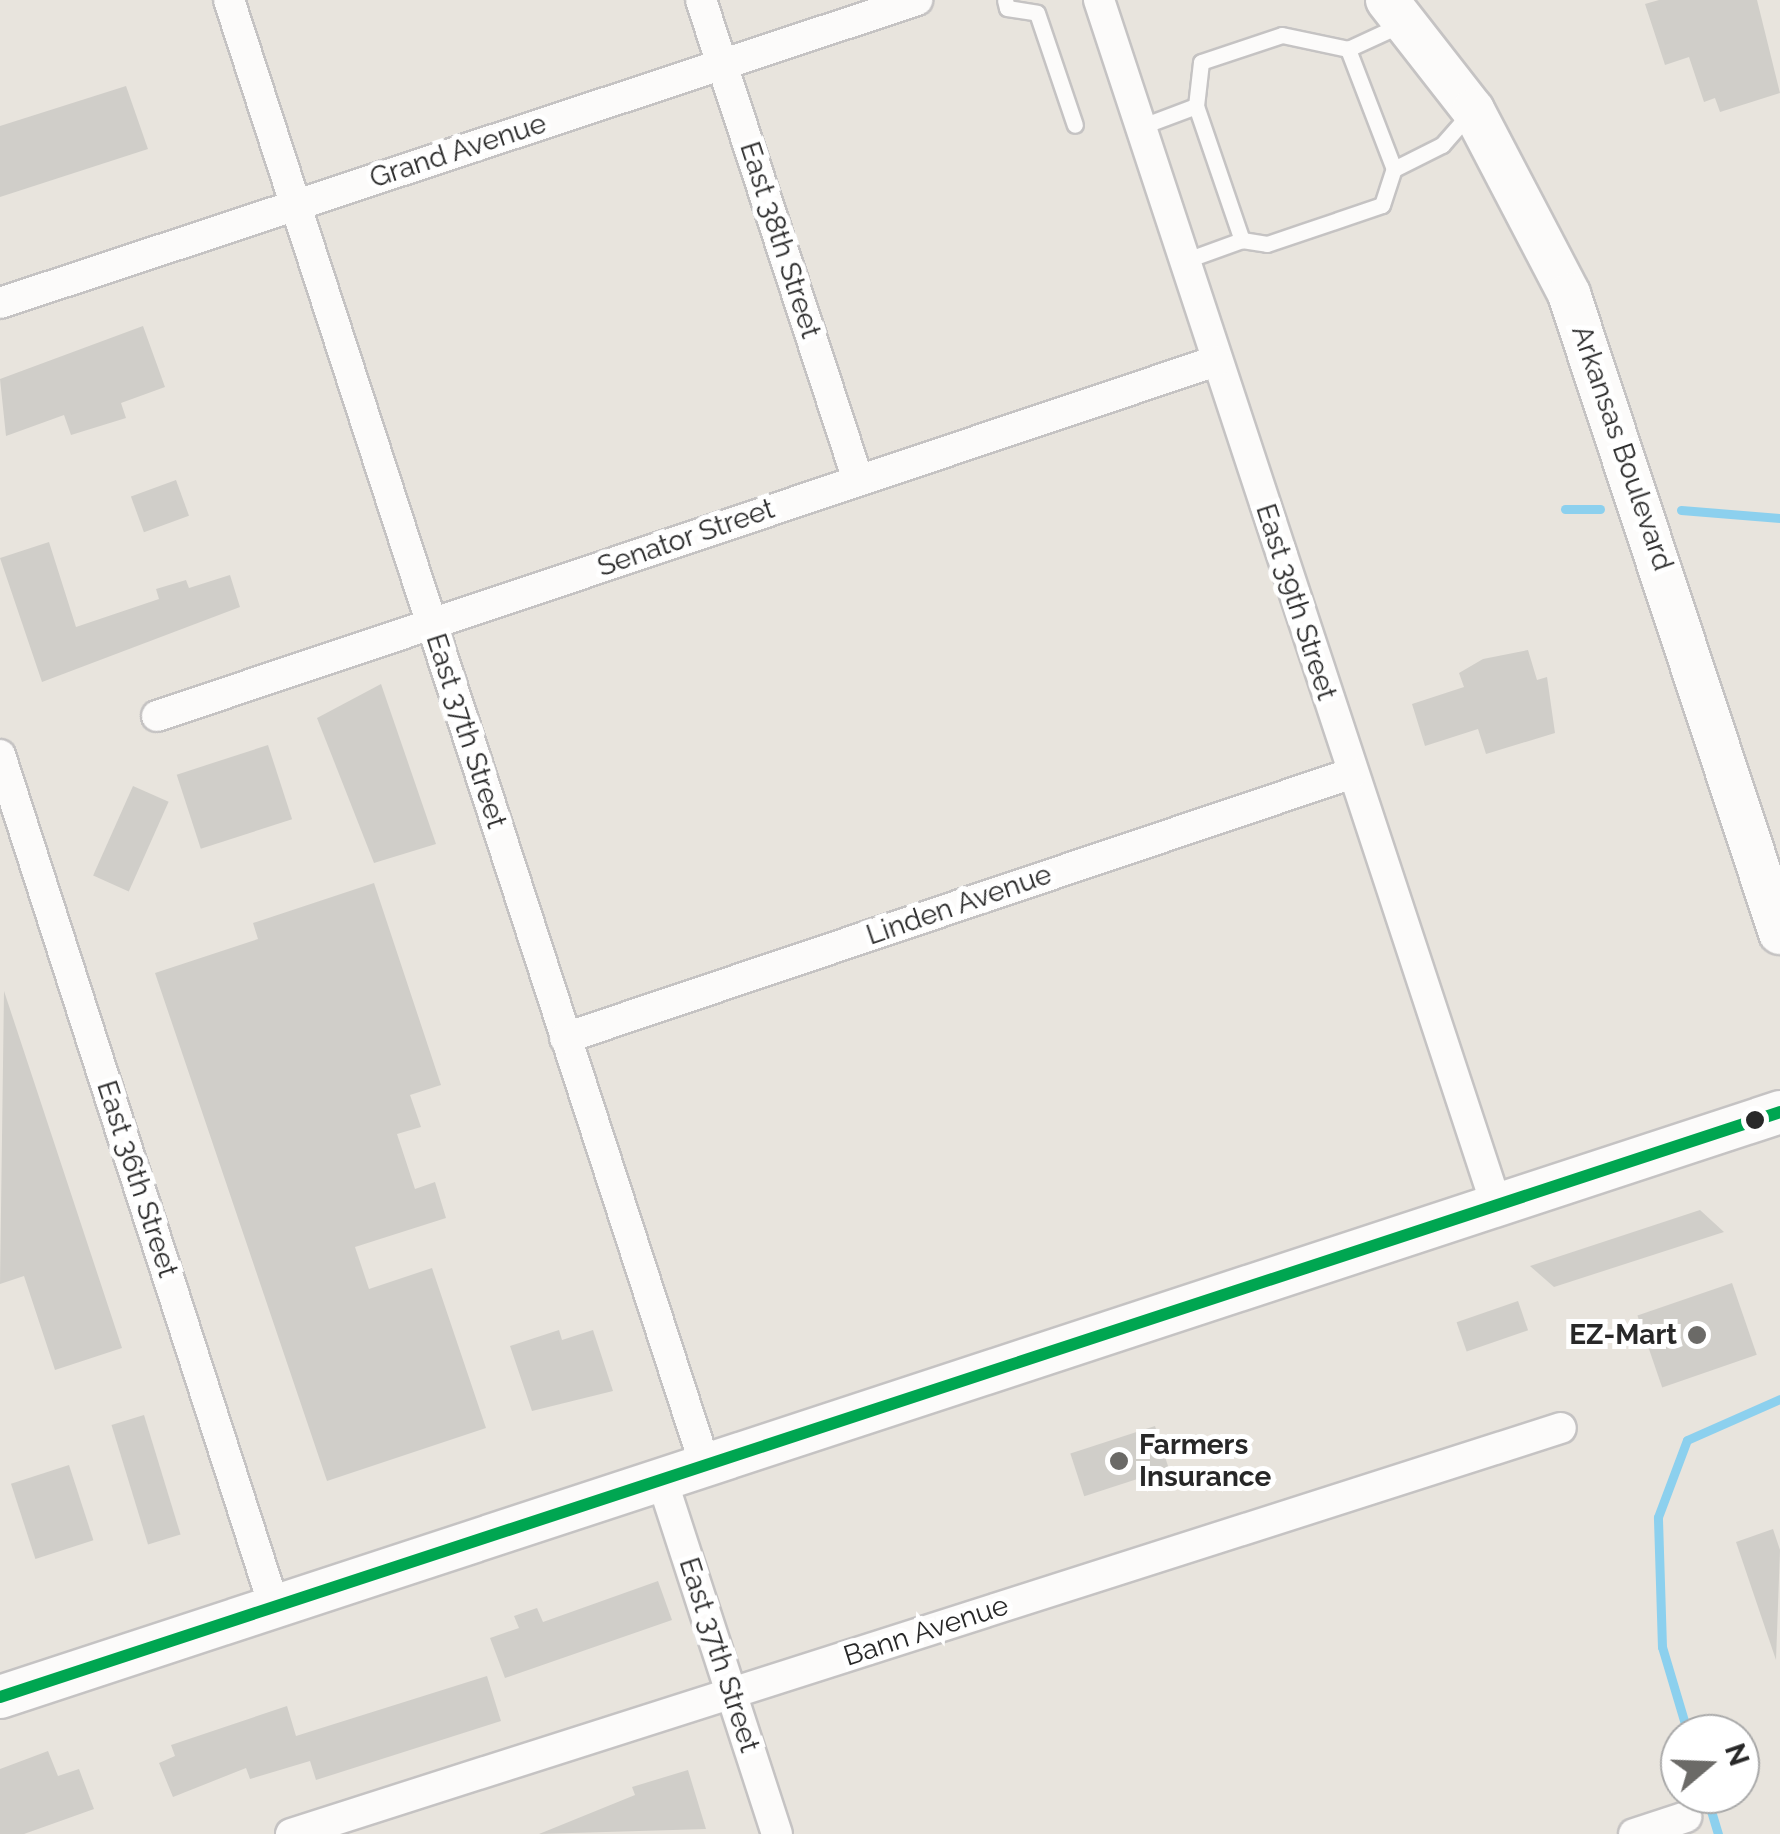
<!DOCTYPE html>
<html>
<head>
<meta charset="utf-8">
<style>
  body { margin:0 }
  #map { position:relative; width:1780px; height:1834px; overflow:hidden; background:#e8e4dd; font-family:Raleway,sans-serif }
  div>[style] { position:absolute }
  .stream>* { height:9px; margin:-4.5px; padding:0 4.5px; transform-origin:4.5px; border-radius:4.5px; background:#8cd0ee }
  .building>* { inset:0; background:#d0cec9; transform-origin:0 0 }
  .roads { filter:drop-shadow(2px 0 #c5c3c3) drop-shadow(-2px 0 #c5c3c3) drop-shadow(0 2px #c5c3c3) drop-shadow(0 -2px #c5c3c3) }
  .lane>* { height:15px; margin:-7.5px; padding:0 7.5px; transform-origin:7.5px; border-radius:7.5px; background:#fcfbfa }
  .street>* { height:30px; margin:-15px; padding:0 15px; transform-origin:15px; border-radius:15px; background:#fcfbfa }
  .secondary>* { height:42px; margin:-21px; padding:0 21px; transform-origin:21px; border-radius:21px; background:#fcfbfa }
  .bus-1>* { height:12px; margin:-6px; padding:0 6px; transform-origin:6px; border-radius:6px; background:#00a651 }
  .dots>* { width:28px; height:28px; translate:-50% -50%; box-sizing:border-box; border:5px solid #fff; border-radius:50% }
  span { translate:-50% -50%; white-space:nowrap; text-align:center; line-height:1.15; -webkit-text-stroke:10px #fff; paint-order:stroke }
  .street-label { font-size:28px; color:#282828 }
  .poi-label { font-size:28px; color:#282828; font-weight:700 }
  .right { translate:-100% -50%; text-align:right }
  .left { translate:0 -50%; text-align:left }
  .north { position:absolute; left:1660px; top:1714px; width:100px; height:100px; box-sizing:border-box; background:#fff; border:2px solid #a9a9a9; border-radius:50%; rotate:71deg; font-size:28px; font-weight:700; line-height:40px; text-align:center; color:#282828 }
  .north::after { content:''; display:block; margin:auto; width:35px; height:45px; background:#6b6a67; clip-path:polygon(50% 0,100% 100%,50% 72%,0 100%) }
</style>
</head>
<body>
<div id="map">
  <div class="stream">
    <div style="left:1565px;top:509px;width:35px"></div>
    <div style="left:1681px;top:510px;width:99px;rotate:4.6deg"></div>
    <div style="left:1688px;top:1734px;width:91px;rotate:-106.6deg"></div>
    <div style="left:1662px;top:1647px;width:130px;rotate:-91.8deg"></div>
    <div style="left:1658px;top:1517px;width:82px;rotate:-69.4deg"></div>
    <div style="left:1687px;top:1440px;width:102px;rotate:-23.8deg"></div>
    <div style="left:1706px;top:1794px;width:42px;rotate:73.3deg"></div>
  </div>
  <div class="building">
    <div style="clip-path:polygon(1659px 0,1757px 0,1780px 93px,1720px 112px,1715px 98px,1704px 102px,1689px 57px,1665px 65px,1645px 4px)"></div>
    <div style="clip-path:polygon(126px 86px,148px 149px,0 197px,0 126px)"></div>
    <div style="clip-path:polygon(143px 326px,165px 387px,121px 403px,126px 418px,71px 435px,64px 415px,6px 436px,0 379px)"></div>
    <div style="left:176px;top:480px;width:38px;height:48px;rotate:70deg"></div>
    <div style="clip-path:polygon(49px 542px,76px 627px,159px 599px,156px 589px,186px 580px,189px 588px,230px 575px,240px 607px,42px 682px,0 558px)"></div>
    <div style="clip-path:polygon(1528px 650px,1537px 680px,1547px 677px,1555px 733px,1486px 754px,1478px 729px,1425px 746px,1412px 704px,1464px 687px,1459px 673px,1483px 659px)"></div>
    <div style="clip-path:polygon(381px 684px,436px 844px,374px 863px,317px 718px)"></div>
    <div style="left:268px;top:745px;width:78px;height:96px;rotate:72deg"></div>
    <div style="left:133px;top:786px;width:39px;height:98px;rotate:24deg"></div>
    <div style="clip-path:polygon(374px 883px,441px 1085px,410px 1095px,421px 1127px,397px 1134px,415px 1189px,435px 1182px,446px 1218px,355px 1247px,369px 1289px,432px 1268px,486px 1428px,327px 1481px,155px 973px,258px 939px,253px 923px)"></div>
    <div style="clip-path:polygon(4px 991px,122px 1348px,55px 1370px,24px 1276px,0 1284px)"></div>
    <div style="clip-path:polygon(1700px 1210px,1724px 1232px,1554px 1287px,1530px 1266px)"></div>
    <div style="left:1732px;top:1283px;width:76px;height:100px;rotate:71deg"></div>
    <div style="left:1518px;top:1301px;width:31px;height:65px;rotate:71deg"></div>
    <div style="clip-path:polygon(559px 1330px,562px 1340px,593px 1330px,613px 1391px,532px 1411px,510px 1346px)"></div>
    <div style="left:144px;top:1415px;width:125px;height:34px;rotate:73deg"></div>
    <div style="left:1155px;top:1426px;width:45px;height:89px;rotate:72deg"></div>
    <div style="left:69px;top:1465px;width:79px;height:61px;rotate:72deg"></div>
    <div style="clip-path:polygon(1773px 1529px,1780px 1550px,1776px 1660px,1736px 1542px)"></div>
    <div style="clip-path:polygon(658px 1581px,672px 1620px,505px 1678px,490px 1638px,519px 1628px,514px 1616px,537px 1608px,543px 1622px)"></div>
    <div style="clip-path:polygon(487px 1676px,501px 1721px,316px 1780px,310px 1761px,250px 1779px,246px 1768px,173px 1797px,159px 1763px,175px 1756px,171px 1745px,287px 1706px,296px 1736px)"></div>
    <div style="clip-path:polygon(48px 1751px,58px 1776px,79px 1769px,94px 1809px,24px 1834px,0 1834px,0 1769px)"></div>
    <div style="clip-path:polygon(688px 1770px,706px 1829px,539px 1834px,635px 1795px,632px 1787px)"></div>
  </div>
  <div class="roads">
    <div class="lane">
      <div style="left:1005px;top:0;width:8px;rotate:76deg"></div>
      <div style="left:1007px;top:8px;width:30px;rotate:9deg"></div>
      <div style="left:1037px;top:13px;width:118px;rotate:71.3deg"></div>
      <div style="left:1196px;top:106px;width:44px;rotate:-83.5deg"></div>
      <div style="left:1201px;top:62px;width:85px;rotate:-18.4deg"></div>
      <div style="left:1282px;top:35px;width:67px;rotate:12deg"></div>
      <div style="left:1140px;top:127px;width:60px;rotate:-20.6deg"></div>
      <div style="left:1196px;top:106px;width:142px;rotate:71.1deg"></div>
      <div style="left:1394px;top:169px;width:54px;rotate:-26.6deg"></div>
      <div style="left:1442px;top:145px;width:43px;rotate:-48.8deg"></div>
      <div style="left:1184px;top:261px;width:62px;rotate:-19.9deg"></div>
      <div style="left:1242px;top:240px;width:25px;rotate:9deg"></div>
      <div style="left:1267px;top:244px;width:121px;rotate:-18.7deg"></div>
      <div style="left:1382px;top:205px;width:38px;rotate:-72deg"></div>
      <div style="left:1394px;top:169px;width:129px;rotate:-111deg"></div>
      <div style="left:1348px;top:49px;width:60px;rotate:-24.8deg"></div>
    </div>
    <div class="street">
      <div style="left:229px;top:0;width:1537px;rotate:72deg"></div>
      <div style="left:701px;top:0;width:505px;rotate:71.89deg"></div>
      <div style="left:1099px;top:0;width:1268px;rotate:71.75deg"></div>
      <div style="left:0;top:303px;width:966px;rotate:-18.28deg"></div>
      <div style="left:157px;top:716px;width:1117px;rotate:-18.53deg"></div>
      <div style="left:0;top:755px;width:891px;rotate:72.15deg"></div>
      <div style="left:565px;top:1038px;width:831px;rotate:-18.59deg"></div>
      <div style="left:661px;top:1477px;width:375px;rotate:72deg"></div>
      <div style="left:291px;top:1834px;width:1333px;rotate:-17.73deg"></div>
      <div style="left:1634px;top:1834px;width:55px;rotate:-18.1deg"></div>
    </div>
    <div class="secondary">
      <div style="left:1387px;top:0;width:140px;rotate:52deg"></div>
      <div style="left:1473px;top:110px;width:208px;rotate:62.4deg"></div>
      <div style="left:1569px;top:294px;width:673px;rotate:71.73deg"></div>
      <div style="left:0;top:1697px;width:1874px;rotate:-18.19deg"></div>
    </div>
  </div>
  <div class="bus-1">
    <div style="left:0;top:1697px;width:1874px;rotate:-18.19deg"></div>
  </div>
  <div class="dots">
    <div style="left:1755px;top:1120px;background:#282828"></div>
    <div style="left:1697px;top:1335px;background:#6b6a67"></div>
    <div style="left:1119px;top:1461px;background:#6b6a67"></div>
  </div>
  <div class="street-label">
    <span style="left:458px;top:151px;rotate:-18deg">Grand Avenue</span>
    <span style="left:780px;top:240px;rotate:72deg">East 38th Street</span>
    <span style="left:1622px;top:448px;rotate:71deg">Arkansas Boulevard</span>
    <span style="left:686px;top:538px;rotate:-19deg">Senator Street</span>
    <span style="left:1296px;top:602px;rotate:72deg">East 39th Street</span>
    <span style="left:466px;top:731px;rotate:72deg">East 37th Street</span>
    <span style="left:959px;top:905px;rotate:-19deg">Linden Avenue</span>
    <span style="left:137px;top:1179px;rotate:72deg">East 36th Street</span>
    <span style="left:926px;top:1631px;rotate:-18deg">Bann Avenue</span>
    <span style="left:719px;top:1655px;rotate:72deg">East 37th Street</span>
  </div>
  <div class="poi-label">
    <span class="right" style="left:1677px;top:1335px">EZ-Mart</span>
    <span class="left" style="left:1139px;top:1461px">Farmers<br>Insurance</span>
  </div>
  <div class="north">N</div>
</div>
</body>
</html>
